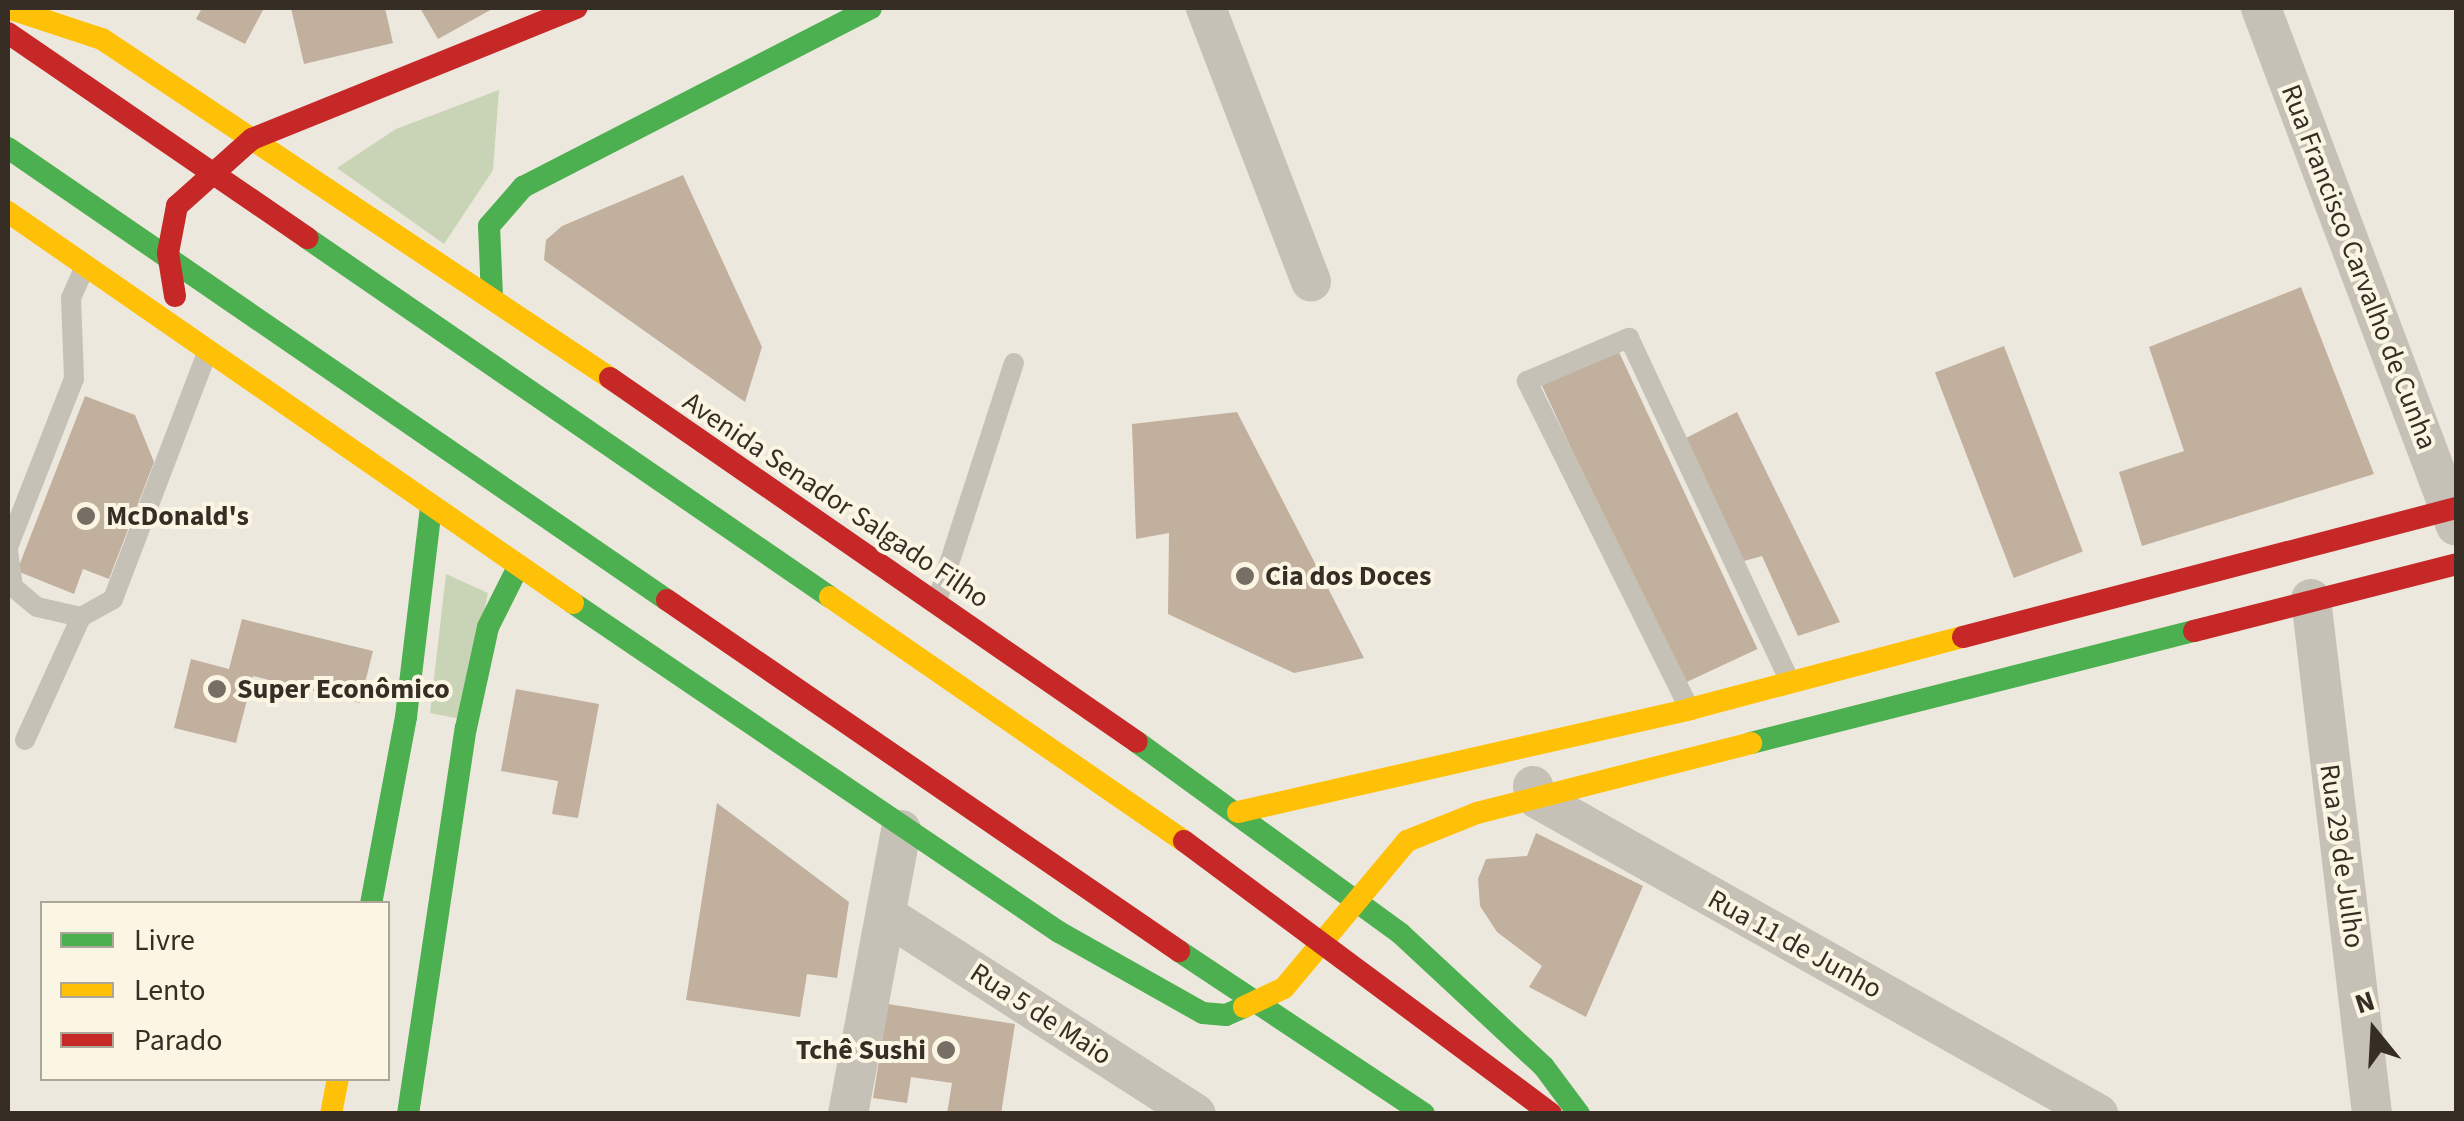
<!DOCTYPE html>
<html>
<head>
<meta charset="utf-8">
<style>
  body { margin:0 }
  #map { position:relative; width:2464px; height:1121px; overflow:hidden; background:#ede8dd; font-family:"Source Sans 3",sans-serif }
  div>[style] { position:absolute }
  .green>* { inset:0; background:#c9d4b6 }
  .building>* { inset:0; background:#c2b09e; transform-origin:0 0 }
  .lane>* { height:20px; margin:-10px; padding:0 10px; transform-origin:10px; border-radius:10px; background:#c6c1b7 }
  .street>* { height:40px; margin:-20px; padding:0 20px; transform-origin:20px; border-radius:20px; background:#c6c1b7 }
  .fast>* { height:22px; margin:-11px; padding:0 11px; transform-origin:11px; border-radius:11px; background:#4caf50 }
  .slow>* { height:22px; margin:-11px; padding:0 11px; transform-origin:11px; border-radius:11px; background:#ffc107 }
  .jam>* { height:22px; margin:-11px; padding:0 11px; transform-origin:11px; border-radius:11px; background:#c62828 }
  .dots>* { width:28px; height:28px; translate:-50% -50%; box-sizing:border-box; border:5px solid #fbf5e4; border-radius:50% }
  span { translate:-50% -50%; white-space:nowrap; text-align:center; line-height:1.15; -webkit-text-stroke:8px #fbf5e4; paint-order:stroke }
  .street-label { font-size:28px; color:#362e25 }
  .poi-label { font-size:28px; color:#362e25; font-weight:700 }
  .left { translate:0 -50%; text-align:left }
  .right { translate:-100% -50%; text-align:right }
  .frame { position:absolute; inset:0; border:10px solid #362e25; pointer-events:none }
  .legend { position:absolute; left:40px; top:901px; width:350px; height:180px; box-sizing:border-box; background:#fbf5e4; border:2px solid #aca598; margin:0; padding:12px 18px; list-style:none; font-size:30px; color:#362e25 }
  .legend li { display:flex; align-items:center; gap:20px; height:50px }
  .legend b { width:50px; border:2px solid #aca598 }
  .north { position:absolute; left:2324px; top:981px; width:100px; height:100px; -webkit-text-stroke:8px #fbf5e4; paint-order:stroke; rotate:342deg; font-size:28px; font-weight:700; line-height:40px; text-align:center; color:#362e25 }
  .north::after { content:''; display:block; margin:auto; width:35px; height:45px; background:#362e25; clip-path:polygon(50% 0,100% 100%,50% 72%,0 100%) }
</style>
</head>
<body>
<div id="map">
  <div class="green">
    <div style="clip-path:polygon(499px 90px,493px 170px,444px 244px,337px 168px,396px 129px)"></div>
    <div style="clip-path:polygon(446px 574px,488px 593px,461px 719px,430px 713px)"></div>
  </div>
  <div class="building">
    <div style="clip-path:polygon(202px 8px,264px 8px,245px 44px,196px 19px)"></div>
    <div style="clip-path:polygon(291px 8px,385px 8px,393px 43px,304px 64px)"></div>
    <div style="clip-path:polygon(420px 8px,494px 8px,438px 39px)"></div>
    <div style="clip-path:polygon(683px 175px,762px 347px,745px 402px,544px 260px,546px 240px,562px 226px)"></div>
    <div style="clip-path:polygon(2301px 287px,2374px 474px,2142px 546px,2119px 472px,2184px 451px,2149px 347px)"></div>
    <div style="left:2004px;top:346px;width:220px;height:74px;rotate:69deg"></div>
    <div style="left:1618px;top:350px;width:330px;height:84px;rotate:65deg"></div>
    <div style="clip-path:polygon(85px 396px,135px 415px,154px 462px,109px 579px,83px 569px,74px 594px,17px 571px)"></div>
    <div style="clip-path:polygon(1237px 412px,1364px 658px,1294px 673px,1168px 614px,1169px 533px,1136px 539px,1132px 424px)"></div>
    <div style="clip-path:polygon(1737px 412px,1840px 622px,1798px 636px,1762px 556px,1744px 561px,1686px 438px)"></div>
    <div style="clip-path:polygon(242px 619px,373px 651px,360px 703px,253px 676px,236px 743px,174px 728px,191px 659px,229px 669px)"></div>
    <div style="clip-path:polygon(516px 689px,599px 704px,578px 818px,552px 814px,558px 781px,501px 771px)"></div>
    <div style="clip-path:polygon(717px 803px,849px 902px,837px 978px,807px 974px,800px 1017px,686px 1000px)"></div>
    <div style="clip-path:polygon(1536px 833px,1643px 886px,1586px 1017px,1529px 987px,1542px 966px,1497px 932px,1480px 906px,1478px 879px,1486px 859px,1527px 856px)"></div>
    <div style="clip-path:polygon(888px 1004px,1015px 1024px,1001px 1114px,947px 1114px,952px 1083px,911px 1077px,907px 1103px,873px 1098px)"></div>
  </div>
  <div class="lane">
    <div style="left:8px;top:547px;width:180px;rotate:-68.6deg"></div>
    <div style="left:74px;top:379px;width:81px;rotate:-92.1deg"></div>
    <div style="left:71px;top:298px;width:34px;rotate:-66deg"></div>
    <div style="left:8px;top:551px;width:36px;rotate:82deg"></div>
    <div style="left:13px;top:587px;width:31px;rotate:40deg"></div>
    <div style="left:37px;top:607px;width:45px;rotate:12.8deg"></div>
    <div style="left:81px;top:617px;width:37px;rotate:-29deg"></div>
    <div style="left:113px;top:599px;width:263px;rotate:-69.1deg"></div>
    <div style="left:938px;top:598px;width:247px;rotate:-72.1deg"></div>
    <div style="left:1689px;top:708px;width:365px;rotate:-116.4deg"></div>
    <div style="left:1527px;top:381px;width:111px;rotate:-22.9deg"></div>
    <div style="left:1629px;top:338px;width:379px;rotate:64.9deg"></div>
    <div style="left:25px;top:740px;width:135px;rotate:-65.5deg"></div>
  </div>
  <div class="street">
    <div style="left:1206px;top:8px;width:293px;rotate:69deg"></div>
    <div style="left:2261px;top:8px;width:553px;rotate:69.37deg"></div>
    <div style="left:2311px;top:599px;width:519px;rotate:83.24deg"></div>
    <div style="left:1533px;top:786px;width:14px;rotate:69deg"></div>
    <div style="left:1538px;top:799px;width:643px;rotate:29.36deg"></div>
    <div style="left:886px;top:915px;width:368px;rotate:32.7deg"></div>
    <div style="left:848px;top:1114px;width:289px;rotate:-79.4deg"></div>
  </div>
  <div class="fast">
    <div style="left:8px;top:148px;width:799px;rotate:34.45deg"></div>
    <div style="left:307px;top:238px;width:634px;rotate:34.47deg"></div>
    <div style="left:492px;top:297px;width:71px;rotate:-92.4deg"></div>
    <div style="left:489px;top:226px;width:52px;rotate:-48.9deg"></div>
    <div style="left:523px;top:187px;width:391px;rotate:-27.2deg"></div>
    <div style="left:573px;top:603px;width:587px;rotate:34.1deg"></div>
    <div style="left:1059px;top:932px;width:165px;rotate:29.4deg"></div>
    <div style="left:1203px;top:1013px;width:23px;rotate:5deg"></div>
    <div style="left:1226px;top:1015px;width:20px;rotate:-24deg"></div>
    <div style="left:1137px;top:742px;width:326px;rotate:36deg"></div>
    <div style="left:1401px;top:934px;width:195px;rotate:42.9deg"></div>
    <div style="left:1544px;top:1067px;width:59px;rotate:53.3deg"></div>
    <div style="left:1751px;top:743px;width:457px;rotate:-14.2deg"></div>
    <div style="left:371px;top:904px;width:190px;rotate:-79.4deg"></div>
    <div style="left:406px;top:717px;width:210px;rotate:-83.2deg"></div>
    <div style="left:1179px;top:951px;width:294px;rotate:33.6deg"></div>
    <div style="left:408px;top:1114px;width:390px;rotate:-81.5deg"></div>
    <div style="left:466px;top:728px;width:103px;rotate:-77.7deg"></div>
    <div style="left:488px;top:627px;width:65px;rotate:-63.4deg"></div>
  </div>
  <div class="slow">
    <div style="left:8px;top:8px;width:99px;rotate:18.3deg"></div>
    <div style="left:102px;top:39px;width:611px;rotate:33.72deg"></div>
    <div style="left:8px;top:212px;width:687px;rotate:34.68deg"></div>
    <div style="left:830px;top:597px;width:430px;rotate:34.6deg"></div>
    <div style="left:1238px;top:812px;width:464px;rotate:-12.8deg"></div>
    <div style="left:1690px;top:709px;width:282px;rotate:-14.8deg"></div>
    <div style="left:1244px;top:1007px;width:44px;rotate:-25.4deg"></div>
    <div style="left:1284px;top:988px;width:192px;rotate:-50.1deg"></div>
    <div style="left:1407px;top:841px;width:75px;rotate:-21.8deg"></div>
    <div style="left:1477px;top:813px;width:283px;rotate:-14.3deg"></div>
    <div style="left:331px;top:1114px;width:37px;rotate:-79deg"></div>
  </div>
  <div class="jam">
    <div style="left:8px;top:33px;width:363px;rotate:34.4deg"></div>
    <div style="left:175px;top:296px;width:44px;rotate:-99.2deg"></div>
    <div style="left:168px;top:253px;width:48px;rotate:-79.2deg"></div>
    <div style="left:177px;top:206px;width:101px;rotate:-41.8deg"></div>
    <div style="left:252px;top:139px;width:350px;rotate:-22deg"></div>
    <div style="left:610px;top:378px;width:640px;rotate:34.63deg"></div>
    <div style="left:667px;top:600px;width:621px;rotate:34.43deg"></div>
    <div style="left:2194px;top:631px;width:270px;rotate:-14.3deg"></div>
    <div style="left:1963px;top:637px;width:510px;rotate:-14.66deg"></div>
    <div style="left:1184px;top:841px;width:457px;rotate:36.6deg"></div>
  </div>
  <div class="dots">
    <div style="left:86px;top:516px;background:#766f65"></div>
    <div style="left:1245px;top:576px;background:#766f65"></div>
    <div style="left:217px;top:689px;background:#766f65"></div>
    <div style="left:946px;top:1050px;background:#766f65"></div>
  </div>
  <div class="street-label">
    <span style="left:2359px;top:267px;rotate:69deg">Rua Francisco Carvalho de Cunha</span>
    <span style="left:836px;top:500px;rotate:34deg">Avenida Senador Salgado Filho</span>
    <span style="left:2342px;top:856px;rotate:82deg">Rua 29 de Julho</span>
    <span style="left:1795px;top:944px;rotate:29deg">Rua 11 de Junho</span>
    <span style="left:1041px;top:1014px;rotate:33deg">Rua 5 de Maio</span>
  </div>
  <div class="poi-label">
    <span class="left" style="left:106px;top:516px">McDonald's</span>
    <span class="left" style="left:1265px;top:576px">Cia dos Doces</span>
    <span class="left" style="left:237px;top:689px">Super Econômico</span>
    <span class="right" style="left:926px;top:1050px">Tchê Sushi</span>
  </div>
  <div class="frame"></div>
  <ul class="legend">
  <li><b style="height:12px;background:#4caf50"></b>Livre</li>
  <li><b style="height:12px;background:#ffc107"></b>Lento</li>
  <li><b style="height:12px;background:#c62828"></b>Parado</li>
  </ul>
  <div class="north">N</div>
</div>
</body>
</html>
